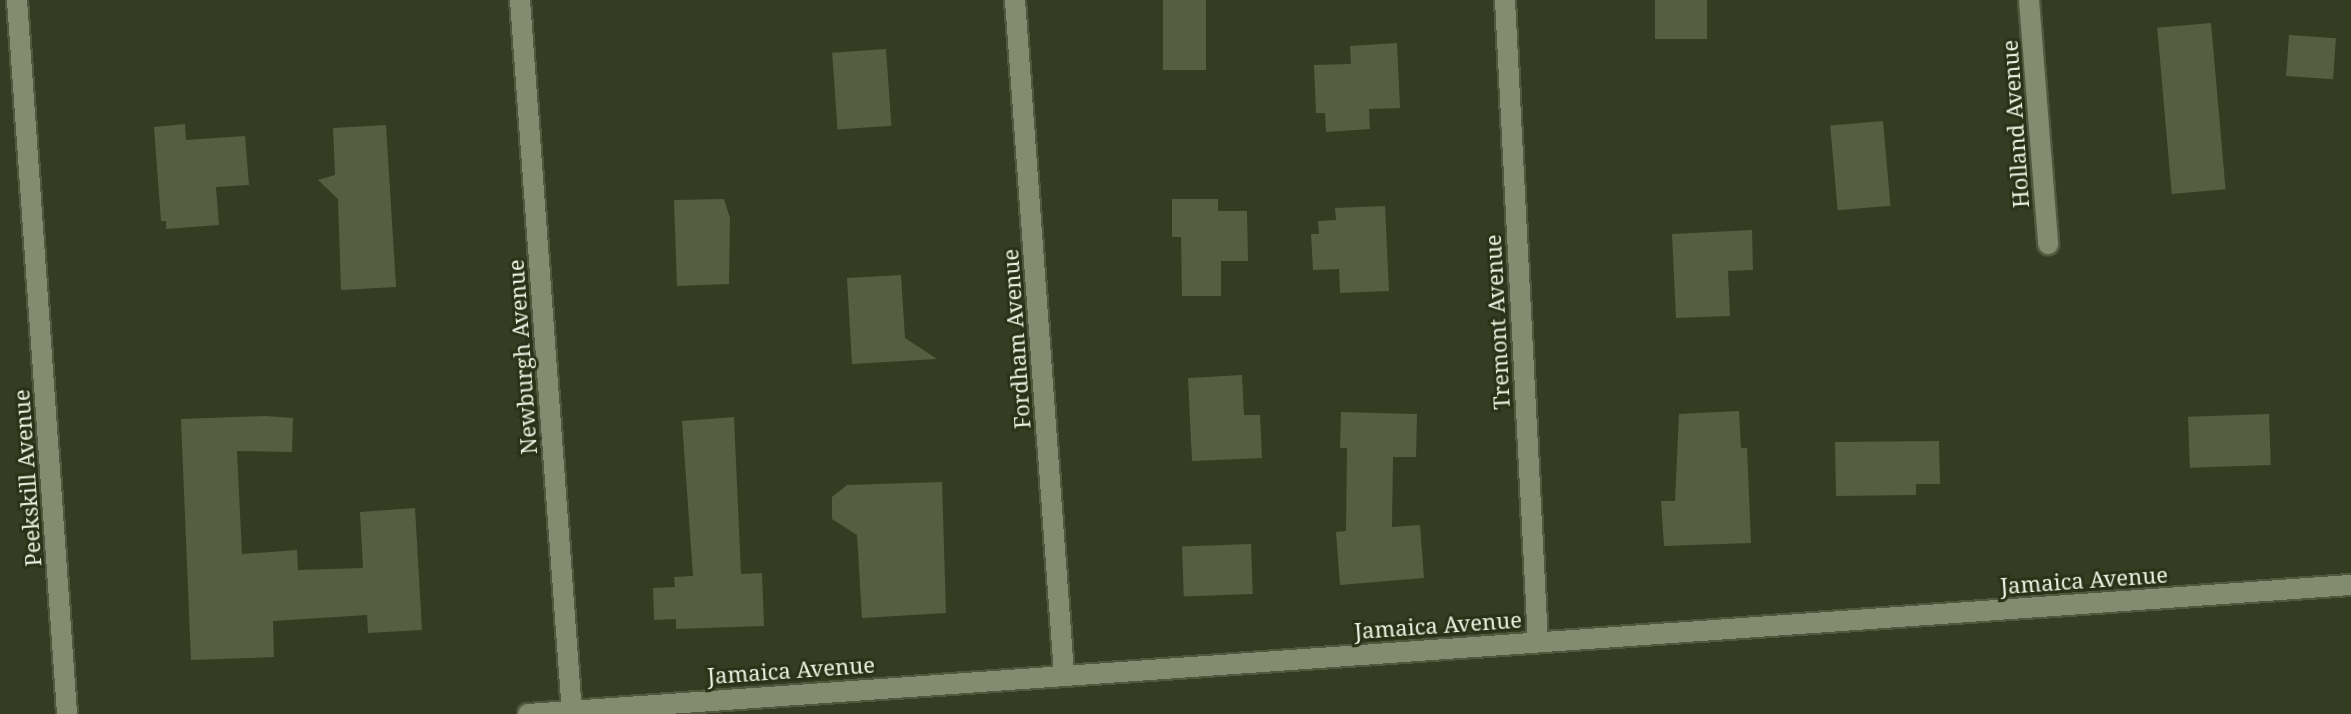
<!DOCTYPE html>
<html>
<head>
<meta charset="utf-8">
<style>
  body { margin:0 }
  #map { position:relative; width:2351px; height:714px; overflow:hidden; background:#343c21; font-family:"Noto Serif",serif }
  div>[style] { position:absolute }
  .building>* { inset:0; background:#565e42; transform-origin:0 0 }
  .roads { filter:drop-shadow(2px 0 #525840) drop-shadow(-2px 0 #525840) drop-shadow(0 2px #525840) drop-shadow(0 -2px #525840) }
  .minor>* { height:20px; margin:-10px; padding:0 10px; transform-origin:10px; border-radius:10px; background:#838c6e }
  span { translate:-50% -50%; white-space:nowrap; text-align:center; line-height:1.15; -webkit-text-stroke:6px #2a3117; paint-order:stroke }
  .street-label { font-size:22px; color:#ebf0e0 }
</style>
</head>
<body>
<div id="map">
  <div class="building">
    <div style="left:1163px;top:0;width:43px;height:70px"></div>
    <div style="left:1655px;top:0;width:52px;height:39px"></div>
    <div style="left:2211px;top:23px;width:167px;height:54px;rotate:85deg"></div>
    <div style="left:2289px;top:35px;width:47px;height:41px;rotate:4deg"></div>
    <div style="clip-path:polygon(1397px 43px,1400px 108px,1369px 109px,1370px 129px,1326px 132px,1325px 113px,1316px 113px,1314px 65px,1351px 64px,1350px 46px)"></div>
    <div style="left:886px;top:49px;width:77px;height:54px;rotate:86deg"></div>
    <div style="left:1883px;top:121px;width:85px;height:53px;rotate:85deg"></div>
    <div style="clip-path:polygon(185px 124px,186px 140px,245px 136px,249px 185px,216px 187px,219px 225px,166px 229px,166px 221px,161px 221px,154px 127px)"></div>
    <div style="clip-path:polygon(386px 125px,396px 287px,341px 290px,338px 199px,318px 180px,335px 175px,333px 128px)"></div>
    <div style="clip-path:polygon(724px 199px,730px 218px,729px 284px,677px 286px,674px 200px)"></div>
    <div style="clip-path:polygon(1172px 199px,1218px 199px,1218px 211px,1247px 211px,1248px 261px,1221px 261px,1221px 296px,1182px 296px,1181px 237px,1172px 237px)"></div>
    <div style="clip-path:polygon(1385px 206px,1389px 291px,1340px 293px,1339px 269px,1313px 270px,1311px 234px,1319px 234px,1318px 221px,1336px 220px,1335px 208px)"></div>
    <div style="clip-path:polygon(1752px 230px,1753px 270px,1728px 271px,1730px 316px,1676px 318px,1672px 234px)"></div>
    <div style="clip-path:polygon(901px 275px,905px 338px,937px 359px,852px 364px,847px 278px)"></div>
    <div style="clip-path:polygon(1242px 375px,1244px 415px,1260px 415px,1262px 458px,1192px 461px,1188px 378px)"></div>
    <div style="clip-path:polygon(1739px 411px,1741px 448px,1747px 448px,1751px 543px,1664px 546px,1661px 501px,1675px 501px,1679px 414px)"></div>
    <div style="clip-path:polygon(1341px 412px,1417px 414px,1416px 457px,1393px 457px,1392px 527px,1420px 525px,1424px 578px,1340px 585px,1336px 532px,1346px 531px,1347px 448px,1340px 448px)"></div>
    <div style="left:2269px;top:414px;width:51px;height:81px;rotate:88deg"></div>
    <div style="clip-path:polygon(265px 416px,293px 418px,292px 452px,237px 451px,242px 554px,297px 550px,298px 570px,363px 568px,360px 512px,415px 508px,422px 630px,368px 633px,367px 615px,273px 621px,274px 657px,191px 660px,181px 419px)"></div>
    <div style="clip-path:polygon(734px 417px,741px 574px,762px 573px,764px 626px,676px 629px,676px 619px,654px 620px,653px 588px,675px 587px,674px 577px,693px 576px,682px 421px)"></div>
    <div style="clip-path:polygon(1939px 441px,1940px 484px,1916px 484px,1916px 495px,1836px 496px,1835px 442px)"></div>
    <div style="clip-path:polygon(942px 482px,946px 613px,862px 618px,857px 535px,832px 519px,832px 497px,847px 485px)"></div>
    <div style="left:1251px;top:544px;width:50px;height:69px;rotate:88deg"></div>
  </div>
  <div class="roads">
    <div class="minor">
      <div style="left:17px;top:0;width:716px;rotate:85.99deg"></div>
      <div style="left:520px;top:0;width:716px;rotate:85.83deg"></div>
      <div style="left:1015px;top:0;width:676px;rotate:85.84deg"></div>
      <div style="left:1505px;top:0;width:643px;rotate:87.06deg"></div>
      <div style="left:2029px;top:0;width:245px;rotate:85.5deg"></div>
      <div style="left:528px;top:714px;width:1828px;rotate:-4.05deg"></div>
    </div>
  </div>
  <div class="street-label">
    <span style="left:2015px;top:124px;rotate:-94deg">Holland Avenue</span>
    <span style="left:1497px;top:322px;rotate:-93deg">Tremont Avenue</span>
    <span style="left:1016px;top:339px;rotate:-94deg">Fordham Avenue</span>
    <span style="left:522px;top:357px;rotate:-94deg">Newburgh Avenue</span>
    <span style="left:27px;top:478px;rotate:-94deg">Peekskill Avenue</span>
    <span style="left:2084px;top:580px;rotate:-4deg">Jamaica Avenue</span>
    <span style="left:1438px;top:625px;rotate:-4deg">Jamaica Avenue</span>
    <span style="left:791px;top:670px;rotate:-4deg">Jamaica Avenue</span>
  </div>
</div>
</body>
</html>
